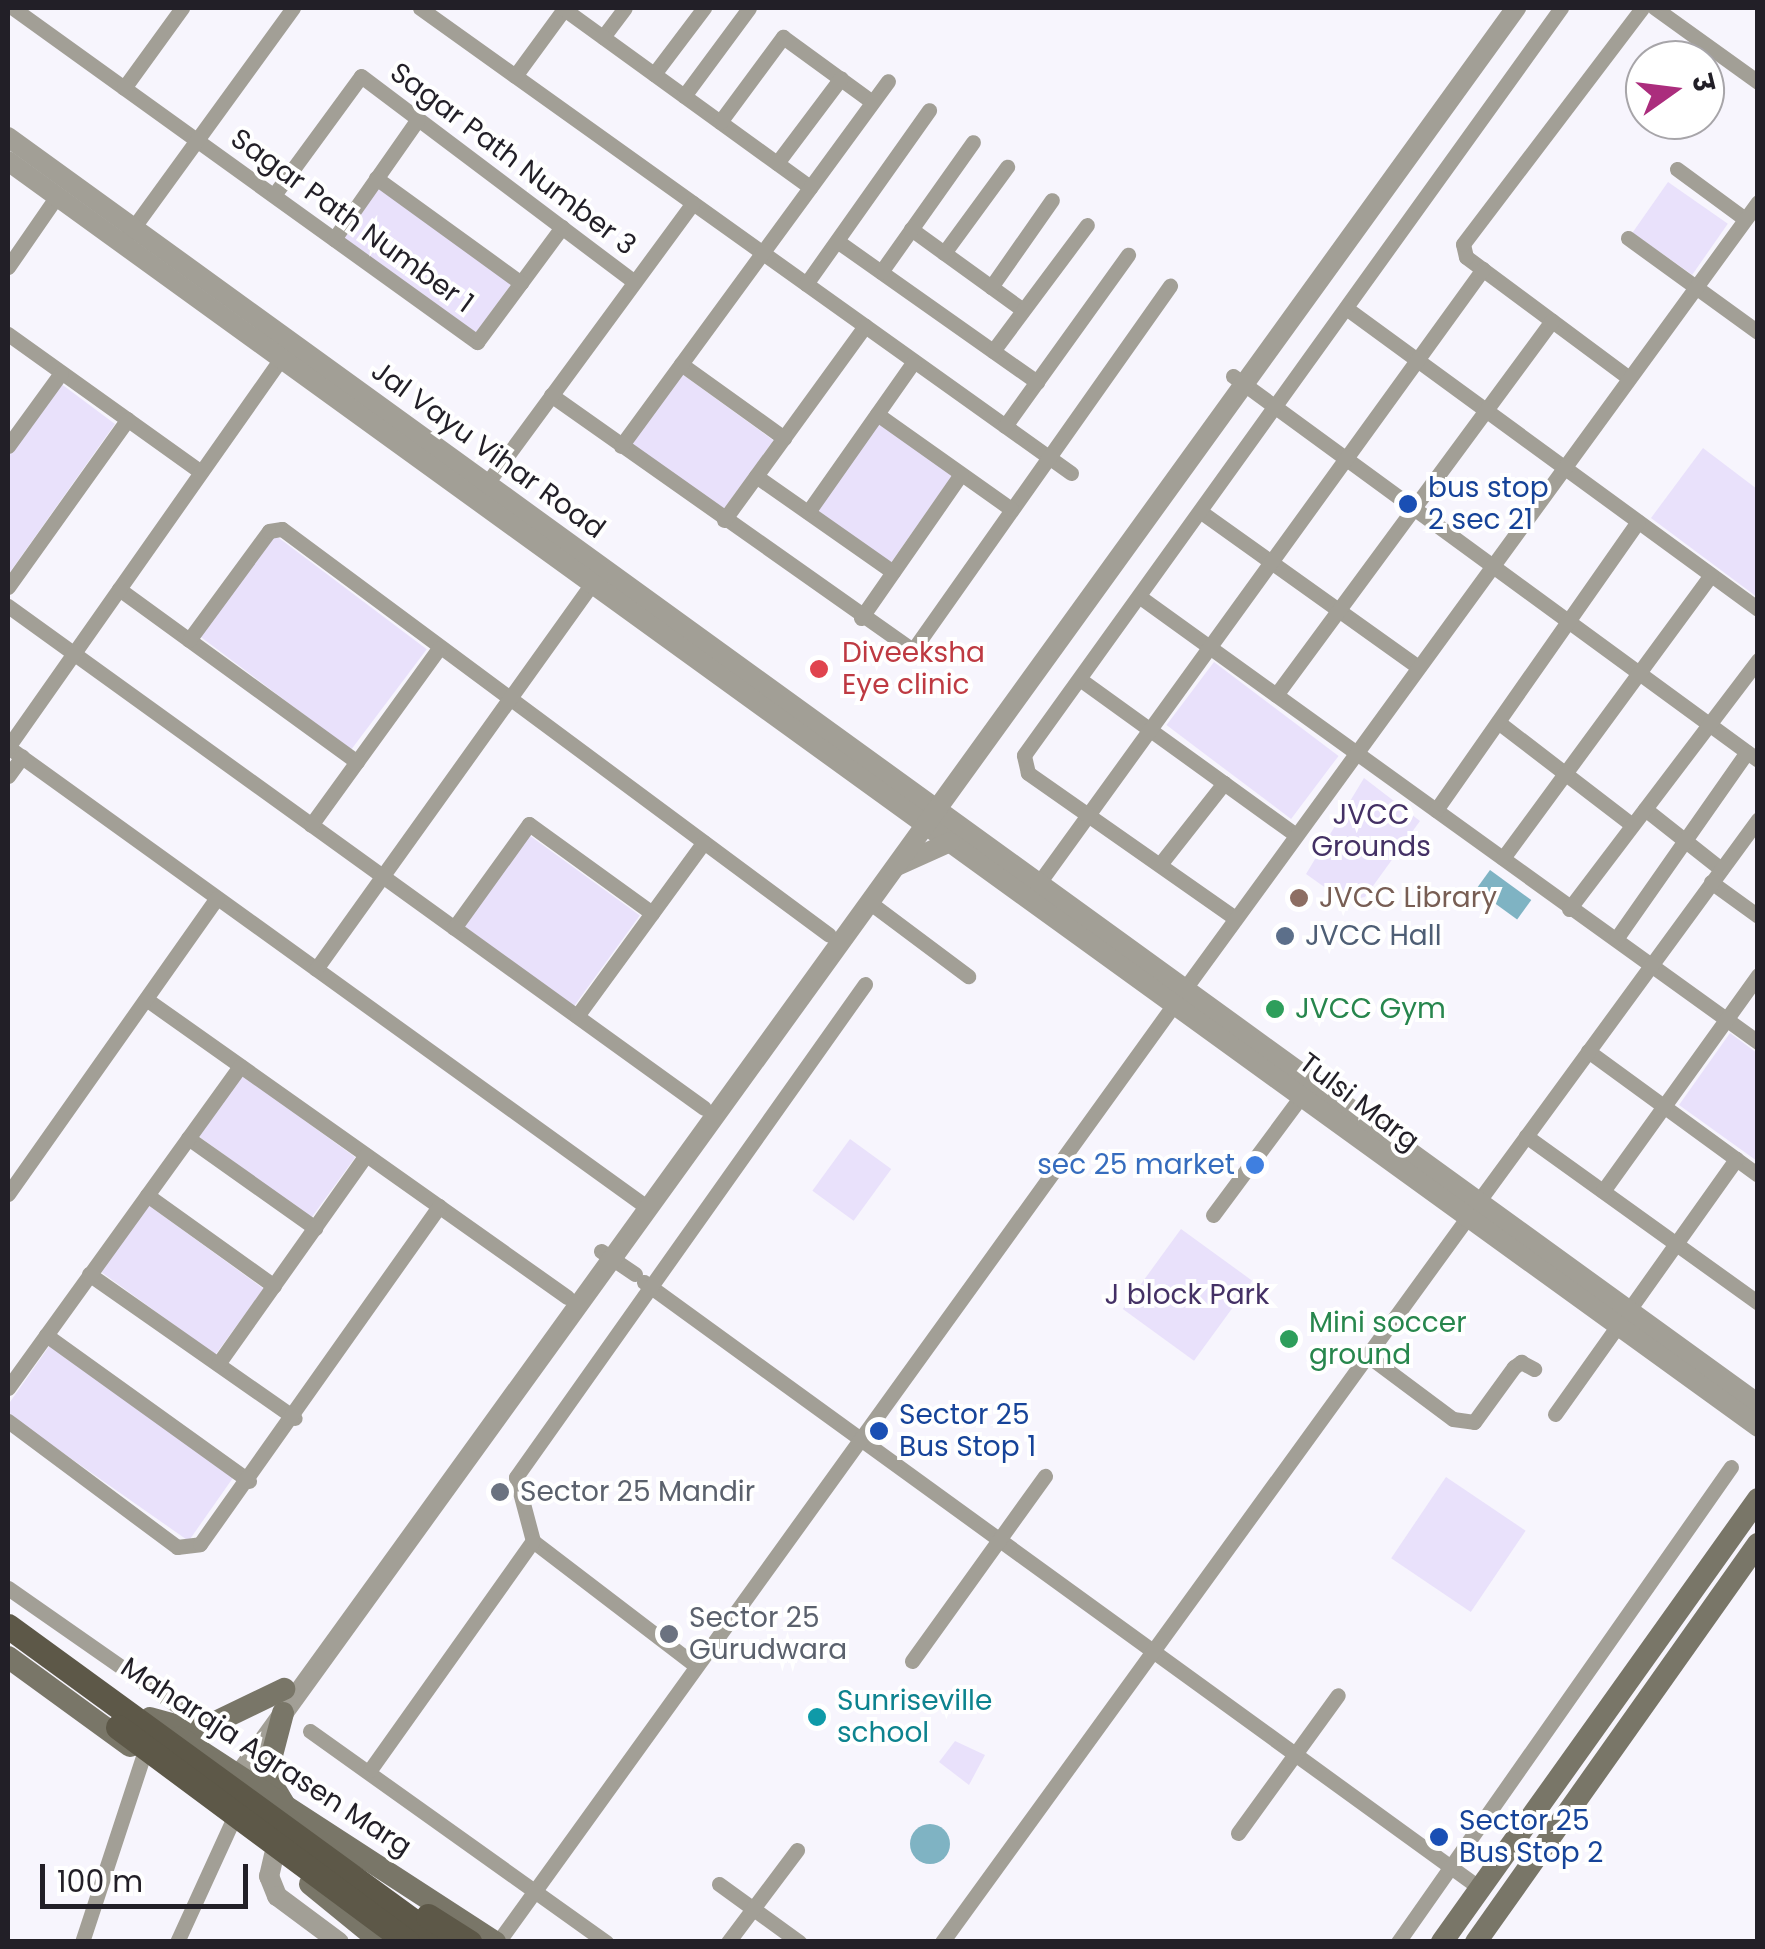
<!DOCTYPE html>
<html>
<head>
<meta charset="utf-8">
<style>
  body { margin:0 }
  #map { position:relative; width:1765px; height:1949px; overflow:hidden; background:#f7f5fd; font-family:Poppins,"Noto Sans Devanagari",sans-serif }
  div>[style] { position:absolute }
  .green>* { inset:0; background:#e9e1fb; transform-origin:0 0 }
  .water>* { inset:0; background:#7fb3c3; transform-origin:0 0 }
  .round { border-radius:50% }
  .minor>* { height:15px; margin:-7.5px; padding:0 7.5px; transform-origin:7.5px; border-radius:7.5px; background:#a29f96 }
  .tertiary>* { height:20px; margin:-10px; padding:0 10px; transform-origin:10px; border-radius:10px; background:#a29f96 }
  .secondary>* { height:22px; margin:-11px; padding:0 11px; transform-origin:11px; border-radius:11px; background:#797668 }
  .primary>* { height:25px; margin:-12.5px; padding:0 12.5px; transform-origin:12.5px; border-radius:12.5px; background:#5d5848 }
  .dots>* { width:28px; height:28px; translate:-50% -50%; box-sizing:border-box; border:5px solid #fff; border-radius:50% }
  span { translate:-50% -50%; white-space:nowrap; text-align:center; line-height:1.15; -webkit-text-stroke:8px #fff; paint-order:stroke }
  .street-label { font-size:28px; color:#221f27 }
  .transit-label { font-size:28px; color:#164399 }
  .left { translate:0 -50%; text-align:left }
  .health-label { font-size:28px; color:#be3a42 }
  .park-label { font-size:28px; color:#443165 }
  .education-label { font-size:28px; color:#785e54 }
  .service-label { font-size:28px; color:#4e5e75 }
  .leisure-label { font-size:28px; color:#27864d }
  .shop-label { font-size:28px; color:#366cbe }
  .right { translate:-100% -50%; text-align:right }
  .worship-label { font-size:28px; color:#5b616d }
  .culture-label { font-size:28px; color:#0d838f }
  .frame { position:absolute; inset:0; border:10px solid #221f27; pointer-events:none }
  .north { position:absolute; left:1625px; top:40px; width:100px; height:100px; box-sizing:border-box; background:#fff; border:2px solid #a7a5a9; border-radius:50%; rotate:76deg; font-size:28px; font-weight:700; line-height:40px; text-align:center; color:#221f27 }
  .north::after { content:''; display:block; margin:auto; width:35px; height:45px; background:#ab2d7d; clip-path:polygon(50% 0,100% 100%,50% 72%,0 100%) }
  .scale { position:absolute; left:40px; top:1864px; width:208px; height:45px; box-sizing:border-box; border:5px solid #221f27; border-top:0; padding-left:12px; font-size:30px; line-height:35px; white-space:nowrap; color:#221f27; -webkit-text-stroke:8px #fff; paint-order:stroke }
</style>
</head>
<body>
<div id="map">
  <div class="green">
    <div style="left:1668px;top:182px;width:73px;height:62px;rotate:35deg"></div>
    <div style="left:379px;top:187px;width:164px;height:62px;rotate:36deg"></div>
    <div style="left:682px;top:374px;width:113px;height:87px;rotate:36deg"></div>
    <div style="clip-path:polygon(60px 383px,115px 424px,8px 575px,8px 457px)"></div>
    <div style="left:879px;top:423px;width:90px;height:108px;rotate:35deg"></div>
    <div style="clip-path:polygon(1703px 448px,1757px 489px,1757px 597px,1651px 518px)"></div>
    <div style="left:275px;top:535px;width:190px;height:126px;rotate:37deg"></div>
    <div style="left:1214px;top:662px;width:156px;height:79px;rotate:37deg"></div>
    <div style="clip-path:polygon(1364px 778px,1420px 821px,1365px 897px,1344px 901px,1306px 874px)"></div>
    <div style="left:529px;top:835px;width:137px;height:112px;rotate:36deg"></div>
    <div style="clip-path:polygon(1730px 1033px,1757px 1053px,1757px 1161px,1679px 1105px)"></div>
    <div style="left:242px;top:1075px;width:140px;height:75px;rotate:36deg"></div>
    <div style="left:850px;top:1139px;width:51px;height:64px;rotate:36deg"></div>
    <div style="left:147px;top:1204px;width:144px;height:82px;rotate:36deg"></div>
    <div style="left:1181px;top:1229px;width:88px;height:99px;rotate:36deg"></div>
    <div style="left:50px;top:1345px;width:226px;height:81px;rotate:35deg"></div>
    <div style="left:1446px;top:1477px;width:96px;height:98px;rotate:34deg"></div>
    <div style="clip-path:polygon(955px 1741px,985px 1755px,969px 1785px,939px 1762px)"></div>
  </div>
  <div class="water">
    <div style="left:1490px;top:870px;width:51px;height:24px;rotate:36deg"></div>
    <div class="round" style="left:910px;top:1824px;width:40px;height:40px"></div>
  </div>
  <div class="minor">
    <div style="left:13px;top:8px;width:572px;rotate:35.75deg"></div>
    <div style="left:477px;top:342px;width:143px;rotate:-53.5deg"></div>
    <div style="left:420px;top:8px;width:800px;rotate:35.54deg"></div>
    <div style="left:1655px;top:8px;width:127px;rotate:35.7deg"></div>
    <div style="left:603px;top:37px;width:36px;rotate:-53deg"></div>
    <div style="left:654px;top:74px;width:83px;rotate:-52.9deg"></div>
    <div style="left:515px;top:76px;width:83px;rotate:-53.8deg"></div>
    <div style="left:564px;top:9px;width:304px;rotate:35.9deg"></div>
    <div style="left:124px;top:88px;width:99px;rotate:-54.1deg"></div>
    <div style="left:684px;top:96px;width:109px;rotate:-53.5deg"></div>
    <div style="left:720px;top:122px;width:106px;rotate:-53.5deg"></div>
    <div style="left:783px;top:37px;width:110px;rotate:36.1deg"></div>
    <div style="left:777px;top:163px;width:106px;rotate:-53deg"></div>
    <div style="left:1677px;top:169px;width:84px;rotate:36.3deg"></div>
    <div style="left:376px;top:178px;width:179px;rotate:35.9deg"></div>
    <div style="left:274px;top:195px;width:147px;rotate:-53.8deg"></div>
    <div style="left:361px;top:76px;width:342px;rotate:37deg"></div>
    <div style="left:911px;top:229px;width:138px;rotate:35.9deg"></div>
    <div style="left:128px;top:235px;width:281px;rotate:-54deg"></div>
    <div style="left:1628px;top:238px;width:160px;rotate:35.9deg"></div>
    <div style="left:334px;top:239px;width:146px;rotate:-55deg"></div>
    <div style="left:837px;top:241px;width:245px;rotate:35.2deg"></div>
    <div style="left:944px;top:253px;width:107px;rotate:-53.8deg"></div>
    <div style="left:8px;top:267px;width:86px;rotate:-55.4deg"></div>
    <div style="left:881px;top:272px;width:159px;rotate:-54.7deg"></div>
    <div style="left:806px;top:284px;width:213px;rotate:-54.7deg"></div>
    <div style="left:991px;top:287px;width:106px;rotate:-55deg"></div>
    <div style="left:1346px;top:308px;width:510px;rotate:36.15deg"></div>
    <div style="left:8px;top:334px;width:237px;rotate:35.6deg"></div>
    <div style="left:993px;top:351px;width:157px;rotate:-53.3deg"></div>
    <div style="left:681px;top:364px;width:127px;rotate:35.7deg"></div>
    <div style="left:1233px;top:376px;width:650px;rotate:36.18deg"></div>
    <div style="left:1629px;top:378px;width:203px;rotate:-143.4deg"></div>
    <div style="left:1466px;top:257px;width:13px;rotate:-103deg"></div>
    <div style="left:1463px;top:244px;width:296px;rotate:-52.8deg"></div>
    <div style="left:551px;top:395px;width:443px;rotate:35.2deg"></div>
    <div style="left:913px;top:650px;width:446px;rotate:-54.8deg"></div>
    <div style="left:877px;top:414px;width:164px;rotate:35.3deg"></div>
    <div style="left:1005px;top:426px;width:211px;rotate:-54.3deg"></div>
    <div style="left:8px;top:446px;width:90px;rotate:-54deg"></div>
    <div style="left:621px;top:446px;width:452px;rotate:-53.8deg"></div>
    <div style="left:756px;top:476px;width:167px;rotate:35deg"></div>
    <div style="left:482px;top:490px;width:356px;rotate:-53.7deg"></div>
    <div style="left:808px;top:512px;width:184px;rotate:-54.9deg"></div>
    <div style="left:1201px;top:512px;width:267px;rotate:35.5deg"></div>
    <div style="left:724px;top:520px;width:240px;rotate:-54deg"></div>
    <div style="left:8px;top:587px;width:206px;rotate:-54.5deg"></div>
    <div style="left:119px;top:589px;width:294px;rotate:36deg"></div>
    <div style="left:1140px;top:597px;width:762px;rotate:35.76deg"></div>
    <div style="left:8px;top:606px;width:858px;rotate:35.8deg"></div>
    <div style="left:861px;top:618px;width:175px;rotate:-55.2deg"></div>
    <div style="left:189px;top:640px;width:135px;rotate:-53.7deg"></div>
    <div style="left:269px;top:531px;width:13px;rotate:-9deg"></div>
    <div style="left:282px;top:529px;width:681px;rotate:36.58deg"></div>
    <div style="left:1081px;top:680px;width:265px;rotate:35.8deg"></div>
    <div style="left:1276px;top:695px;width:465px;rotate:-53.6deg"></div>
    <div style="left:1498px;top:722px;width:169px;rotate:37.5deg"></div>
    <div style="left:8px;top:747px;width:789px;rotate:35.77deg"></div>
    <div style="left:8px;top:747px;width:475px;rotate:-54.9deg"></div>
    <div style="left:8px;top:776px;width:24px;rotate:-54deg"></div>
    <div style="left:1645px;top:809px;width:97px;rotate:38.3deg"></div>
    <div style="left:1436px;top:810px;width:352px;rotate:-55deg"></div>
    <div style="left:311px;top:825px;width:218px;rotate:-54.1deg"></div>
    <div style="left:1503px;top:858px;width:351px;rotate:-53.7deg"></div>
    <div style="left:1161px;top:863px;width:102px;rotate:-51.8deg"></div>
    <div style="left:1041px;top:880px;width:754px;rotate:-54.12deg"></div>
    <div style="left:1711px;top:882px;width:58px;rotate:35.9deg"></div>
    <div style="left:869px;top:902px;width:124px;rotate:36.8deg"></div>
    <div style="left:1569px;top:909px;width:313px;rotate:-52.8deg"></div>
    <div style="left:1235px;top:918px;width:253px;rotate:-145deg"></div>
    <div style="left:1028px;top:773px;width:18px;rotate:-103deg"></div>
    <div style="left:1024px;top:755px;width:920px;rotate:-54.29deg"></div>
    <div style="left:454px;top:928px;width:128px;rotate:-54.2deg"></div>
    <div style="left:529px;top:824px;width:152px;rotate:35.9deg"></div>
    <div style="left:1616px;top:939px;width:228px;rotate:-55deg"></div>
    <div style="left:316px;top:969px;width:474px;rotate:-54.4deg"></div>
    <div style="left:1186px;top:987px;width:971px;rotate:-53.92deg"></div>
    <div style="left:146px;top:999px;width:516px;rotate:35.29deg"></div>
    <div style="left:577px;top:1016px;width:215px;rotate:-53.9deg"></div>
    <div style="left:1588px;top:1051px;width:210px;rotate:36.1deg"></div>
    <div style="left:1526px;top:1136px;width:286px;rotate:35.7deg"></div>
    <div style="left:188px;top:1138px;width:156px;rotate:35.3deg"></div>
    <div style="left:1603px;top:1191px;width:266px;rotate:-54.3deg"></div>
    <div style="left:8px;top:1194px;width:362px;rotate:-54.8deg"></div>
    <div style="left:147px;top:1195px;width:156px;rotate:35.6deg"></div>
    <div style="left:1478px;top:1202px;width:474px;rotate:-53.8deg"></div>
    <div style="left:1213px;top:1215px;width:151px;rotate:-53.4deg"></div>
    <div style="left:601px;top:1251px;width:41px;rotate:34.1deg"></div>
    <div style="left:89px;top:1274px;width:251px;rotate:35deg"></div>
    <div style="left:644px;top:1282px;width:1034px;rotate:35.95deg"></div>
    <div style="left:46px;top:1335px;width:250px;rotate:35.7deg"></div>
    <div style="left:1367px;top:1355px;width:107px;rotate:36.7deg"></div>
    <div style="left:1453px;top:1419px;width:21px;rotate:8deg"></div>
    <div style="left:1474px;top:1422px;width:68px;rotate:-54deg"></div>
    <div style="left:1514px;top:1367px;width:9px;rotate:-36deg"></div>
    <div style="left:1521px;top:1362px;width:15px;rotate:28deg"></div>
    <div style="left:218px;top:1364px;width:256px;rotate:-54.7deg"></div>
    <div style="left:8px;top:1388px;width:397px;rotate:-54.2deg"></div>
    <div style="left:1555px;top:1414px;width:313px;rotate:-54.6deg"></div>
    <div style="left:8px;top:1421px;width:211px;rotate:36.7deg"></div>
    <div style="left:177px;top:1547px;width:23px;rotate:-7deg"></div>
    <div style="left:200px;top:1544px;width:414px;rotate:-54.7deg"></div>
    <div style="left:8px;top:1588px;width:245px;rotate:34.9deg"></div>
    <div style="left:912px;top:1661px;width:228px;rotate:-54.3deg"></div>
    <div style="left:695px;top:1665px;width:204px;rotate:-142.6deg"></div>
    <div style="left:533px;top:1541px;width:66px;rotate:-104.9deg"></div>
    <div style="left:516px;top:1477px;width:604px;rotate:-54.7deg"></div>
    <div style="left:310px;top:1731px;width:364px;rotate:35.5deg"></div>
    <div style="left:370px;top:1770px;width:281px;rotate:-54.6deg"></div>
    <div style="left:1238px;top:1833px;width:170px;rotate:-54.1deg"></div>
    <div style="left:719px;top:1884px;width:99px;rotate:35.9deg"></div>
    <div style="left:82px;top:1942px;width:196px;rotate:-71.8deg"></div>
    <div style="left:177px;top:1942px;width:132px;rotate:-65.4deg"></div>
    <div style="left:498px;top:1942px;width:1158px;rotate:-54.21deg"></div>
    <div style="left:728px;top:1942px;width:115px;rotate:-53.1deg"></div>
    <div style="left:942px;top:1942px;width:894px;rotate:-54.05deg"></div>
    <div style="left:1398px;top:1942px;width:580px;rotate:-54.97deg"></div>
  </div>
  <div class="tertiary">
    <div style="left:8px;top:137px;width:2161px;rotate:35.9deg"></div>
    <div style="left:8px;top:161px;width:2160px;rotate:35.88deg"></div>
    <div style="left:897px;top:866px;width:58px;rotate:-24.4deg"></div>
    <div style="left:238px;top:1776px;width:2182px;rotate:-54.14deg"></div>
    <div style="left:274px;top:1855px;width:22px;rotate:103deg"></div>
    <div style="left:269px;top:1876px;width:22px;rotate:68deg"></div>
    <div style="left:277px;top:1896px;width:77px;rotate:36.6deg"></div>
  </div>
  <div class="secondary">
    <div style="left:8px;top:1657px;width:151px;rotate:36.1deg"></div>
    <div style="left:283px;top:1713px;width:48px;rotate:104.6deg"></div>
    <div style="left:271px;top:1759px;width:25px;rotate:88deg"></div>
    <div style="left:272px;top:1784px;width:23px;rotate:59deg"></div>
    <div style="left:150px;top:1718px;width:49px;rotate:15.5deg"></div>
    <div style="left:197px;top:1731px;width:97px;rotate:-25.8deg"></div>
    <div style="left:179px;top:1737px;width:377px;rotate:33deg"></div>
    <div style="left:310px;top:1884px;width:92px;rotate:39.2deg"></div>
    <div style="left:1442px;top:1942px;width:544px;rotate:-54.5deg"></div>
    <div style="left:1476px;top:1942px;width:488px;rotate:-54.7deg"></div>
  </div>
  <div class="primary">
    <div style="left:8px;top:1626px;width:537px;rotate:36.06deg"></div>
    <div style="left:118px;top:1727px;width:360px;rotate:36.6deg"></div>
    <div style="left:428px;top:1916px;width:49px;rotate:32.4deg"></div>
  </div>
  <div class="dots">
    <div style="left:1408px;top:504px;background:#1a4fb4"></div>
    <div style="left:819px;top:669px;background:#e0444e"></div>
    <div style="left:1299px;top:898px;background:#8d6e63"></div>
    <div style="left:1285px;top:936px;background:#5c6f8a"></div>
    <div style="left:1275px;top:1009px;background:#2e9e5b"></div>
    <div style="left:1255px;top:1165px;background:#3f7fe0"></div>
    <div style="left:1289px;top:1339px;background:#2e9e5b"></div>
    <div style="left:879px;top:1431px;background:#1a4fb4"></div>
    <div style="left:500px;top:1492px;background:#6b7280"></div>
    <div style="left:669px;top:1634px;background:#6b7280"></div>
    <div style="left:817px;top:1717px;background:#0f9aa8"></div>
    <div style="left:1439px;top:1837px;background:#1a4fb4"></div>
  </div>
  <div class="street-label">
    <span style="left:513px;top:159px;rotate:37deg">Sagar Path Number 3</span>
    <span style="left:352px;top:221px;rotate:36deg">Sagar Path Number 1</span>
    <span style="left:488px;top:450px;rotate:36deg">Jal Vayu Vihar Road</span>
    <span style="left:1359px;top:1102px;rotate:37deg">Tulsi Marg</span>
    <span style="left:266px;top:1757px;rotate:33deg">Maharaja Agrasen Marg</span>
  </div>
  <div class="transit-label">
    <span class="left" style="left:1428px;top:504px">bus stop<br>2 sec 21</span>
    <span class="left" style="left:899px;top:1431px">Sector 25<br>Bus Stop 1</span>
    <span class="left" style="left:1459px;top:1837px">Sector 25<br>Bus Stop 2</span>
  </div>
  <div class="health-label">
    <span class="left" style="left:842px;top:669px">Diveeksha<br>Eye clinic</span>
  </div>
  <div class="park-label">
    <span style="left:1371px;top:831px">JVCC<br>Grounds</span>
    <span style="left:1187px;top:1295px">J block Park</span>
  </div>
  <div class="education-label">
    <span class="left" style="left:1319px;top:898px">JVCC Library</span>
  </div>
  <div class="service-label">
    <span class="left" style="left:1305px;top:936px">JVCC Hall</span>
  </div>
  <div class="leisure-label">
    <span class="left" style="left:1295px;top:1009px">JVCC Gym</span>
    <span class="left" style="left:1309px;top:1339px">Mini soccer<br>ground</span>
  </div>
  <div class="shop-label">
    <span class="right" style="left:1235px;top:1165px">sec 25 market</span>
  </div>
  <div class="worship-label">
    <span class="left" style="left:520px;top:1492px">Sector 25 Mandir</span>
    <span class="left" style="left:689px;top:1634px">Sector 25<br>Gurudwara</span>
  </div>
  <div class="culture-label">
    <span class="left" style="left:837px;top:1717px">Sunriseville<br>school</span>
  </div>
  <div class="frame"></div>
  <div class="north">उ</div>
  <div class="scale">100 m</div>
</div>
</body>
</html>
